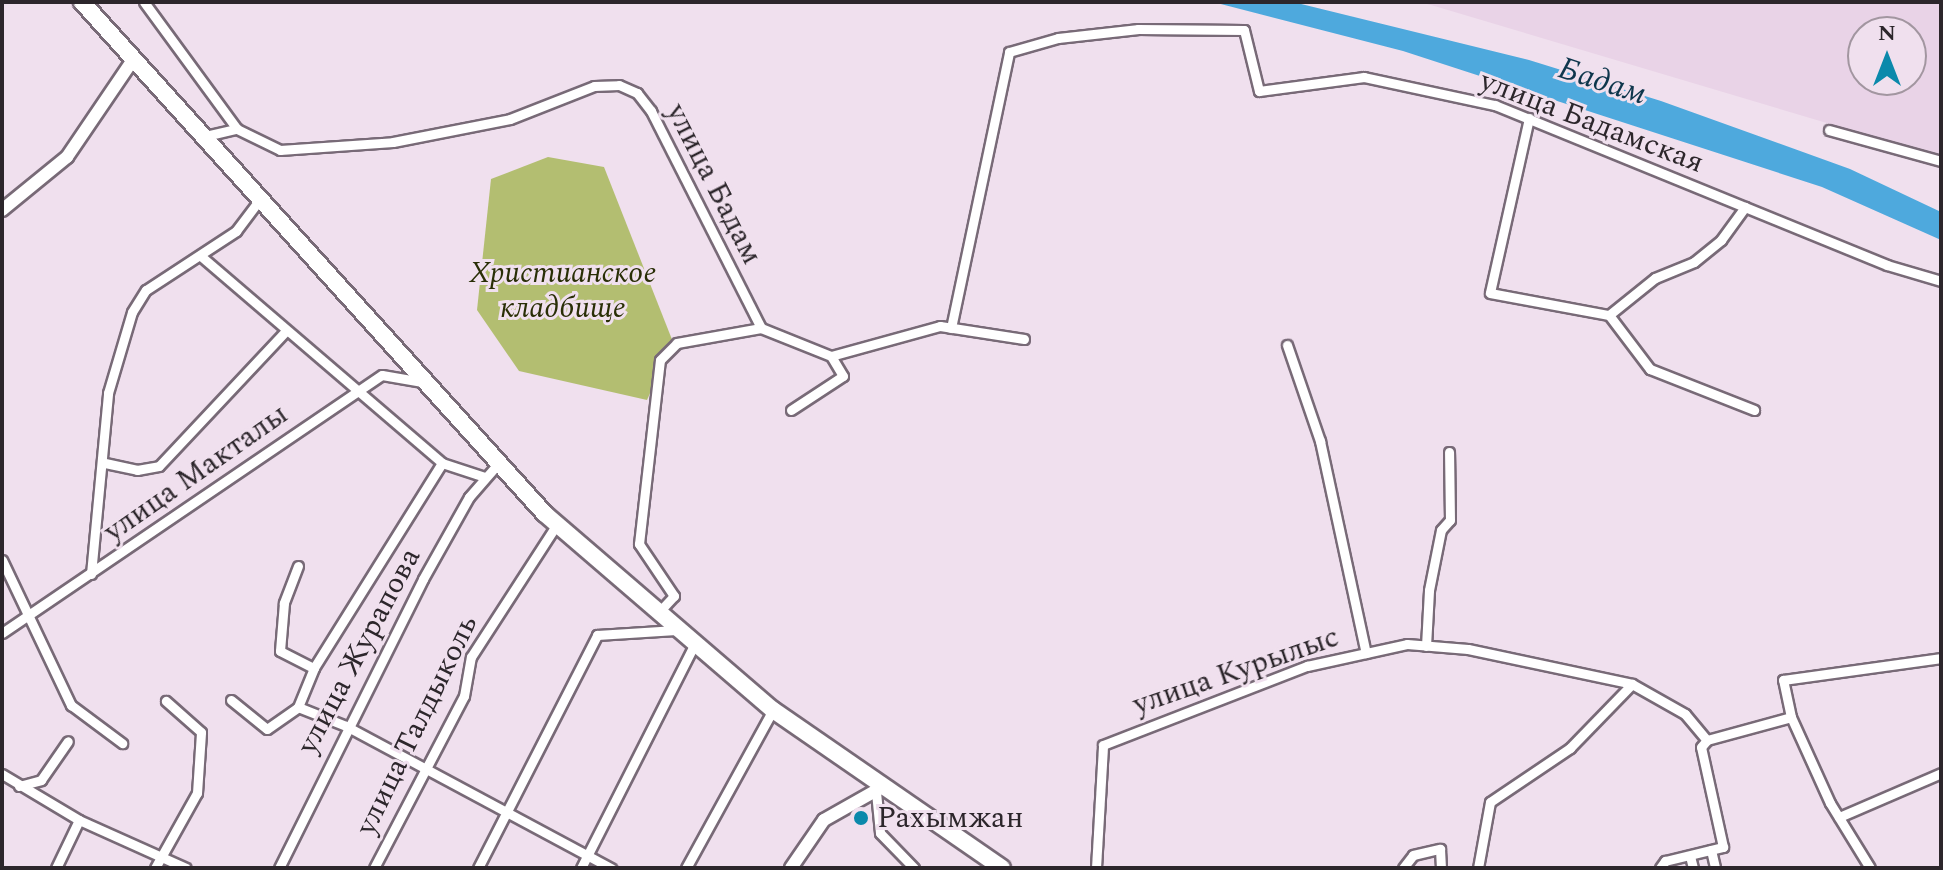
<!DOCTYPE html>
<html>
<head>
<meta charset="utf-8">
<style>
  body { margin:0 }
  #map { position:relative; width:1943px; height:870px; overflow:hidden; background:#f0e0ee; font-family:Spectral,serif }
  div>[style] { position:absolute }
  .built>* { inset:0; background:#e9d3e7 }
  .green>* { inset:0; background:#b3be71 }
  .water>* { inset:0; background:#4ea9dd }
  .roads { filter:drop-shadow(2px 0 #786a77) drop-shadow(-2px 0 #786a77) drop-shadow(0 2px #786a77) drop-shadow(0 -2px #786a77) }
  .street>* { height:9px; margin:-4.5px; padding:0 4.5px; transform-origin:4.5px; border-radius:4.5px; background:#fff }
  .secondary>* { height:12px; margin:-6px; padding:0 6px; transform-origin:6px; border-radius:6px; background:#fff }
  .highway>* { height:16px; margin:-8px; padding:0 8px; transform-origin:8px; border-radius:8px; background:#fff }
  .dots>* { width:22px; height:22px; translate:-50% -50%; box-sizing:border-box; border:4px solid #f0e0ee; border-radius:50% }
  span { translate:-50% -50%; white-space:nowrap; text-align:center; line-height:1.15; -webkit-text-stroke:6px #f0e0ee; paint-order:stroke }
  .street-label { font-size:30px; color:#2c262b }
  .park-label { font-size:30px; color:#292e06; font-style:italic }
  .poi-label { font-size:30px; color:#2c262b }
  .left { translate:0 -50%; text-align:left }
  .water-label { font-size:32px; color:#0e364c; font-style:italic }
  .frame { position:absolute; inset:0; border:4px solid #2c262b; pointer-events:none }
  .north { position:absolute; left:1847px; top:16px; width:80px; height:80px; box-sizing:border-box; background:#f0e0ee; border:2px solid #a296a0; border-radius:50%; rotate:0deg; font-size:22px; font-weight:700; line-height:32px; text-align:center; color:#2c262b }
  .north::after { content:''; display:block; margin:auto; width:28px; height:36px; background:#0b89ab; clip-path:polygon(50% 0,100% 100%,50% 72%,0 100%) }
</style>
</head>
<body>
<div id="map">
  <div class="built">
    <div style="clip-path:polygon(evenodd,1418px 2px,1941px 2px,1941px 157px,1431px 5px,1418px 2px,1863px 32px,1911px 32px,1911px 80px,1863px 80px,1863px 32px)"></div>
  </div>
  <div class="green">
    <div style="clip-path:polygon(548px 157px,604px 167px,673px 342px,647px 400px,519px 371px,477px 310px,491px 179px)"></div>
  </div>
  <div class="water">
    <div style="clip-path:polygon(1213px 2px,1293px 2px,1529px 60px,1661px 101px,1850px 169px,1941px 212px,1941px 240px,1822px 187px,1403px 51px)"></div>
  </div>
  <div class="roads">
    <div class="street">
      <div style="left:144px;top:2px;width:157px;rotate:53.8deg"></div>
      <div style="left:1529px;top:118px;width:179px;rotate:102.6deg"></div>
      <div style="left:1490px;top:293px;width:121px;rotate:10.5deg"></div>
      <div style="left:1609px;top:315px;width:59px;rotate:-38.8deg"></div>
      <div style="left:1655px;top:278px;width:42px;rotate:-22.3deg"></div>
      <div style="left:1694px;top:262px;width:35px;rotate:-39deg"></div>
      <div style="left:1721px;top:240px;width:41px;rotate:-54deg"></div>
      <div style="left:1829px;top:130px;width:116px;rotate:15.5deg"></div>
      <div style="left:201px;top:137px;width:37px;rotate:-13deg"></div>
      <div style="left:237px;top:129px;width:48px;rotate:26deg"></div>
      <div style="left:280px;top:150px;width:113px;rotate:-4deg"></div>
      <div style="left:393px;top:142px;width:119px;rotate:-11.1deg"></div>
      <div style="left:510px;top:119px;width:90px;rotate:-21.4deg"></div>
      <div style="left:594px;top:86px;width:25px;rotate:-2deg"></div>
      <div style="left:619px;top:85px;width:20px;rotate:24deg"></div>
      <div style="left:637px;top:93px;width:23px;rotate:52deg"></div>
      <div style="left:651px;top:111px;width:243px;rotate:63.1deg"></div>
      <div style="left:761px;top:328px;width:75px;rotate:21.8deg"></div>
      <div style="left:831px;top:356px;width:113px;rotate:-15.4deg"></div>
      <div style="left:940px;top:326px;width:85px;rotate:8.8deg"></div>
      <div style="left:202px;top:257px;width:316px;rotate:40.6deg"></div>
      <div style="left:442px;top:463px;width:242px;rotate:122deg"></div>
      <div style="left:1609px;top:315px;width:68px;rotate:52.8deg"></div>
      <div style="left:1650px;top:369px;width:112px;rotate:21.5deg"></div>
      <div style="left:951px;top:328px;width:282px;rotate:-78.1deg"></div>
      <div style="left:1009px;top:52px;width:51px;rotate:-15.9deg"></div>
      <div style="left:1058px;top:38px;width:81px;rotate:-6.4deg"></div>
      <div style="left:1138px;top:29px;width:106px;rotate:0.5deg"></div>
      <div style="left:1244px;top:30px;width:63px;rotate:76.2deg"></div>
      <div style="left:1259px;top:91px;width:106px;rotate:-7.6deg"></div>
      <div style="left:1364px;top:77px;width:134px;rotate:12.1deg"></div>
      <div style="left:1495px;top:105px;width:423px;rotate:22.2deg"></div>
      <div style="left:1887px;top:265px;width:56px;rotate:16.5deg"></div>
      <div style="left:1287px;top:345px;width:102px;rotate:71deg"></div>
      <div style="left:1320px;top:441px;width:217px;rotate:77.8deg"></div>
      <div style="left:791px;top:410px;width:62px;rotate:-33.2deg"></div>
      <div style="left:843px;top:376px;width:23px;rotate:-121deg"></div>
      <div style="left:105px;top:463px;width:33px;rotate:12deg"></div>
      <div style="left:137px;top:470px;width:22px;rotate:-10deg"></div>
      <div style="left:159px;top:466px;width:183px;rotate:-46.8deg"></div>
      <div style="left:442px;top:463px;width:45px;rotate:18deg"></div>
      <div style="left:2px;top:560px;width:161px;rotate:64.6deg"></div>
      <div style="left:71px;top:705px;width:64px;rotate:36.7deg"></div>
      <div style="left:298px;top:566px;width:40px;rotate:111deg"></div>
      <div style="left:284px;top:603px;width:48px;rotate:94.8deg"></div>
      <div style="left:280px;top:651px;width:38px;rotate:27deg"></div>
      <div style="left:314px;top:668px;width:42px;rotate:112.3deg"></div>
      <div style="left:298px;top:707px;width:52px;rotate:21.6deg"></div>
      <div style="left:346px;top:726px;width:301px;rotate:28.2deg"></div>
      <div style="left:91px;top:574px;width:182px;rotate:-84.6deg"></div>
      <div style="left:108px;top:393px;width:84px;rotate:-73.5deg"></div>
      <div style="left:132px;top:312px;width:26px;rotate:-58deg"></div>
      <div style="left:146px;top:290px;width:108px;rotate:-33.2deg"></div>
      <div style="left:236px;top:231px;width:38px;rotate:-53deg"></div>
      <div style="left:657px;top:614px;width:25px;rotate:-47deg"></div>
      <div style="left:674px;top:596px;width:63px;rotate:-123.9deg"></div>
      <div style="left:639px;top:544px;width:185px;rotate:-83.5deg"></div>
      <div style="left:660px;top:360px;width:24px;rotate:-45deg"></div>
      <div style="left:677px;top:343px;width:85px;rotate:-10.1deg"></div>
      <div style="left:2px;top:633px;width:459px;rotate:-34.2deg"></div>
      <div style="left:382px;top:375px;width:41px;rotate:9.9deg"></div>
      <div style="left:1426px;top:646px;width:56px;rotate:-86.9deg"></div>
      <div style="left:1429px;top:590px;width:61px;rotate:-78.7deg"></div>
      <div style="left:1441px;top:530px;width:13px;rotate:-48deg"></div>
      <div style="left:1450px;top:520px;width:68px;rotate:-90.8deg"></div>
      <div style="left:231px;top:700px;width:46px;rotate:38.9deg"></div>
      <div style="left:267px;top:729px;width:38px;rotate:-35deg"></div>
      <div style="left:1791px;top:717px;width:38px;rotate:-102deg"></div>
      <div style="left:1783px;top:680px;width:160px;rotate:-7.9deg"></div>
      <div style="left:2px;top:774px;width:90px;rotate:30.9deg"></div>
      <div style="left:79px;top:820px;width:117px;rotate:24.2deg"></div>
      <div style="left:19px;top:786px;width:23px;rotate:-15deg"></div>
      <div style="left:41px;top:780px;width:47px;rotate:-55.3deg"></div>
      <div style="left:876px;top:792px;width:41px;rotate:84.4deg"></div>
      <div style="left:880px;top:833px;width:49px;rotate:45.8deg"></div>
      <div style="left:1839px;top:817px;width:111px;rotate:-23.3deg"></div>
      <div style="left:1711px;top:850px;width:18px;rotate:77deg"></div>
      <div style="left:1690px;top:856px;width:12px;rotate:76deg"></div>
      <div style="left:56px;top:868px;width:53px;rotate:-64.4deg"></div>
      <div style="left:155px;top:868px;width:86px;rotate:-60.8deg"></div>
      <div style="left:197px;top:793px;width:61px;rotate:-86.2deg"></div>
      <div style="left:201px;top:732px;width:47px;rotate:-138.5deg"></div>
      <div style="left:279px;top:868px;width:323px;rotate:-63.5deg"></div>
      <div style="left:423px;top:579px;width:94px;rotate:-60.7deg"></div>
      <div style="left:469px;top:497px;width:41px;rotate:-48.9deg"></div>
      <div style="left:374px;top:868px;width:194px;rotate:-62.4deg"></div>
      <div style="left:464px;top:696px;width:40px;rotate:-80deg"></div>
      <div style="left:471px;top:657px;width:158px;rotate:-57.1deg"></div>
      <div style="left:478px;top:868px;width:262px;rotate:-62.9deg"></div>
      <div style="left:597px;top:635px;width:79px;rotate:-3.6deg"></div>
      <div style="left:581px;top:868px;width:250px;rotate:-63.1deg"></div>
      <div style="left:686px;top:868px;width:180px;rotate:-61.2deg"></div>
      <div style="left:1096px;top:868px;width:123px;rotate:-86.7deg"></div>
      <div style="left:1103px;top:745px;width:219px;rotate:-21.2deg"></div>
      <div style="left:1307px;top:666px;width:102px;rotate:-12.4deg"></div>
      <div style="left:1407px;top:644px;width:61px;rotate:4.7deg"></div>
      <div style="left:1468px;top:649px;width:168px;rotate:12deg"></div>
      <div style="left:1632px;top:684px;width:61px;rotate:29.5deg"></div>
      <div style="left:1685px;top:714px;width:34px;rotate:50deg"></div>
      <div style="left:1707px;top:740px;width:87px;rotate:-15.3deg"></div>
      <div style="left:1791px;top:717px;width:94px;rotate:65.6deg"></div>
      <div style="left:1830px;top:803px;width:76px;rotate:58.4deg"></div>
      <div style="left:1403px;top:868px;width:16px;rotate:-52deg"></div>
      <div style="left:1413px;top:855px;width:28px;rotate:-13deg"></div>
      <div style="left:1440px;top:849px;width:19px;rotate:87deg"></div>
      <div style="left:1478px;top:868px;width:67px;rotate:-79.7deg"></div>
      <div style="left:1490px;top:802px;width:97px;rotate:-34deg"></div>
      <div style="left:1570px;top:748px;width:89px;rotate:-45.9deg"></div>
      <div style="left:1660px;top:868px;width:9px;rotate:-54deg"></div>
      <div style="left:1665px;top:861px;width:60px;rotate:-13.6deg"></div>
      <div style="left:1723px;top:847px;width:102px;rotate:-102.4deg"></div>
      <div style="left:1701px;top:747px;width:9px;rotate:-49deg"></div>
    </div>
    <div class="secondary">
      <div style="left:2px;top:210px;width:84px;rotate:-39.2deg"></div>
      <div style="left:67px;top:157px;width:117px;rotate:-55.8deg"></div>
      <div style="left:791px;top:868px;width:58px;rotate:-55.5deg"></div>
      <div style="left:824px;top:820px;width:69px;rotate:-29.5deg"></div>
    </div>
    <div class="highway">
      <div style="left:82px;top:2px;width:690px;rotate:47.88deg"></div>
      <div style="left:545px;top:514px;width:301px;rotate:40.7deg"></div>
      <div style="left:773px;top:710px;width:278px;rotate:34.6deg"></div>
    </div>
  </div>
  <div class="dots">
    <div style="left:861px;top:818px;background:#0b89ab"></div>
  </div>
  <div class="street-label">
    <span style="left:1592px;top:122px;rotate:21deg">улица Бадамская</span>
    <span style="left:714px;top:184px;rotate:63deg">улица Бадам</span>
    <span style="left:196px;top:473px;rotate:-35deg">улица Макталы</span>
    <span style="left:359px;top:651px;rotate:-62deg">улица Журапова</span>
    <span style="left:1236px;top:671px;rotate:-19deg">улица Курылыс</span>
    <span style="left:417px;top:725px;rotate:-64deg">улица Талдыколь</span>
  </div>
  <div class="park-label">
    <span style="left:563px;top:290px">Христианское<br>кладбище</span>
  </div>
  <div class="poi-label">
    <span class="left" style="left:877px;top:818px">Рахымжан</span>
  </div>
  <div class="water-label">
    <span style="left:1602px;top:82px;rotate:18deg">Бадам</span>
  </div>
  <div class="frame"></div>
  <div class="north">N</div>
</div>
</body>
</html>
